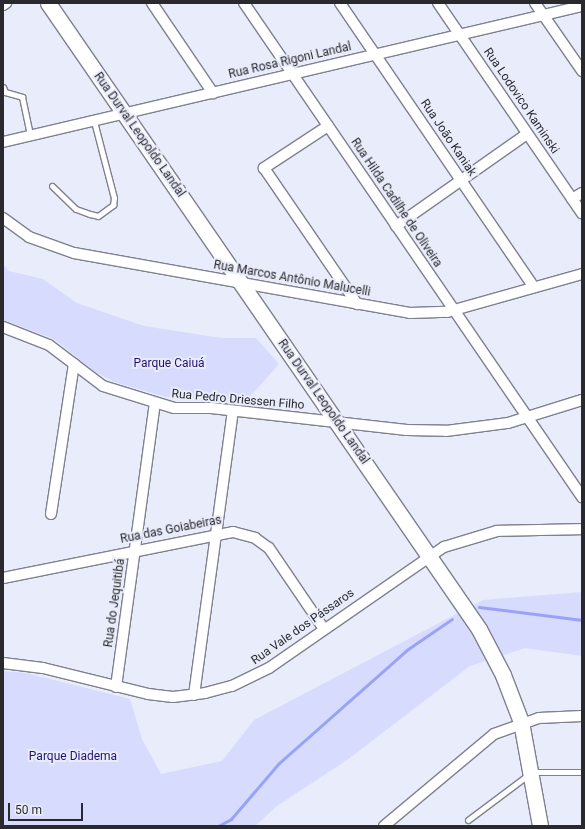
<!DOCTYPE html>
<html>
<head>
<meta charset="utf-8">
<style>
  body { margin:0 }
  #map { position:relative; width:585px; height:829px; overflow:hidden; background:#e9ecfa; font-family:Roboto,sans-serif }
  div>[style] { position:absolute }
  .green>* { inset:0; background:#d7dcfe }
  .stream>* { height:3px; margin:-1.5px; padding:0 1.5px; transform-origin:1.5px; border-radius:1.5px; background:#9aa2f7 }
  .roads { filter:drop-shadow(1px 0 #7f818e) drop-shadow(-1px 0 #7f818e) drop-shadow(0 1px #7f818e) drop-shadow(0 -1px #7f818e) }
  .lane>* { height:5px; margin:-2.5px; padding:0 2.5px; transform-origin:2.5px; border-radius:2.5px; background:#fff }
  .street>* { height:10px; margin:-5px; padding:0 5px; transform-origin:5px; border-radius:5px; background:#fff }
  .secondary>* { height:15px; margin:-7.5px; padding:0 7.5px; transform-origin:7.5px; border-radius:7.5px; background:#fff }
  span { translate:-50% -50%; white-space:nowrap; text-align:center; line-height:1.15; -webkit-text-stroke:4px #e9ecfa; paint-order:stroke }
  .street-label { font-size:12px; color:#29292e }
  .park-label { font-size:12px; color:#231273 }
  .frame { position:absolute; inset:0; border:4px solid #29292e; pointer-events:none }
  .scale { position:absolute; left:8px; top:803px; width:75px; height:18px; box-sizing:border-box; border:2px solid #29292e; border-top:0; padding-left:5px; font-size:12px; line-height:14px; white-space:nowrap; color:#29292e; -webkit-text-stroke:3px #e9ecfa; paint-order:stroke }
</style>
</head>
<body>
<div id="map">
  <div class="green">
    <div style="clip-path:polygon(3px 264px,9px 271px,43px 279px,77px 303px,144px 326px,221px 338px,256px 338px,279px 364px,247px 400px,166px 397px,114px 382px,94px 371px,54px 339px,3px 320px)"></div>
    <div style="clip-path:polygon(582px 592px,582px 656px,525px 648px,470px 666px,347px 760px,277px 806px,255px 826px,3px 826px,3px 671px,26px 673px,130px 699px,142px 739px,161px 774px,222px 761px,254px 720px,483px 600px)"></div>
  </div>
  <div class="stream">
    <div style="left:479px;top:607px;width:104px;rotate:7.2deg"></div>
    <div style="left:218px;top:826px;width:15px;rotate:-28deg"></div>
    <div style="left:231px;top:819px;width:74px;rotate:-49.4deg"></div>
    <div style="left:279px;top:763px;width:172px;rotate:-41.5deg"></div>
    <div style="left:408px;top:649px;width:53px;rotate:-34.3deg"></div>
  </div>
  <div class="roads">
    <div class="lane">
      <div style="left:3px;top:87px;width:5px;rotate:68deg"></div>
      <div style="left:5px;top:92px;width:18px;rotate:16deg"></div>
      <div style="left:22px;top:97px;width:40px;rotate:78deg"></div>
      <div style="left:52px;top:186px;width:33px;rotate:44deg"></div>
      <div style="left:76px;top:209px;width:15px;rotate:20deg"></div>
      <div style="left:90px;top:214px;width:8px;rotate:14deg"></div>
      <div style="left:98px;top:216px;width:19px;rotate:-36deg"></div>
      <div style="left:113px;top:205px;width:7px;rotate:-82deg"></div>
      <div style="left:114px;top:198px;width:80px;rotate:-104.6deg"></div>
      <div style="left:468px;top:820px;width:80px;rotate:-36.9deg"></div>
      <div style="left:532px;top:772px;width:50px"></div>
    </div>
    <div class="street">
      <div style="left:152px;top:3px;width:109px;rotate:55.9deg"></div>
      <div style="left:244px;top:3px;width:599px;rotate:55.62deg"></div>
      <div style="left:340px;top:3px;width:344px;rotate:55.7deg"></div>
      <div style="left:438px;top:3px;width:255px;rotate:55.6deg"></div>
      <div style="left:535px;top:3px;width:83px;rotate:55.3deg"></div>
      <div style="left:3px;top:5px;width:4px;rotate:-34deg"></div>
      <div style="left:328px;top:126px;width:77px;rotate:146.7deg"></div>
      <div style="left:264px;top:168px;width:165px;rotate:55.6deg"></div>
      <div style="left:3px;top:142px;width:595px;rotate:-13.22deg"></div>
      <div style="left:572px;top:199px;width:12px;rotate:-31deg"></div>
      <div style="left:3px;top:218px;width:32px;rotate:36deg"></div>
      <div style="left:29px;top:237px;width:48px;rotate:19.6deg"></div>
      <div style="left:74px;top:253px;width:341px;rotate:10.1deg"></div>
      <div style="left:410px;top:313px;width:37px;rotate:-2deg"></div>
      <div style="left:447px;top:312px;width:140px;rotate:-15.7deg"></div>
      <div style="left:396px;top:226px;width:160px;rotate:-35.1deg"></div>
      <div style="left:3px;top:327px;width:49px;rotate:21.4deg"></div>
      <div style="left:49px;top:345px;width:68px;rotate:37.2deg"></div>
      <div style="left:103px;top:386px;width:74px;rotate:17.2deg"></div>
      <div style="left:174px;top:408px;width:37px"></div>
      <div style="left:211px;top:408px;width:197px;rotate:6.4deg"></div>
      <div style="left:407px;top:430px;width:39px;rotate:1deg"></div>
      <div style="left:446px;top:431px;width:63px;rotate:-7.4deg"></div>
      <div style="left:508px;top:423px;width:77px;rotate:-17.3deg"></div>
      <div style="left:51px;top:514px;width:152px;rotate:-81.3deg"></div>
      <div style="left:3px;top:578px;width:235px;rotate:-11.3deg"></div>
      <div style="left:233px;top:532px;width:23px;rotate:15deg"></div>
      <div style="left:255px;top:538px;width:17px;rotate:36deg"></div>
      <div style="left:269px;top:548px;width:98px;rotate:55.8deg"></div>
      <div style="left:3px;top:663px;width:40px;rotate:7.1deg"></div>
      <div style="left:43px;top:668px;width:108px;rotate:13.9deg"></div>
      <div style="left:148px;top:694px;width:25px;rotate:7deg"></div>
      <div style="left:173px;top:697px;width:32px;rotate:-7deg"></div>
      <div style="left:205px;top:693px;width:28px;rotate:-15deg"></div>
      <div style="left:232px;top:686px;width:41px;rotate:-25.9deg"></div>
      <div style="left:269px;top:668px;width:213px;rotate:-34.7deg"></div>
      <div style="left:444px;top:547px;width:55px;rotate:-16.8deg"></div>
      <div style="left:497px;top:531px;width:85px;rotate:-1.3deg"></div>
      <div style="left:116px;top:687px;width:286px;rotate:-82.2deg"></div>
      <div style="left:194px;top:695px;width:287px;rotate:-82.2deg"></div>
      <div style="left:384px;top:826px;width:143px;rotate:-39.9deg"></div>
      <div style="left:494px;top:734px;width:48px;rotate:-19.6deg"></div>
      <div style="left:539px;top:718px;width:43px;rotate:-2.7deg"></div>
    </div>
    <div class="secondary">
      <div style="left:48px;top:3px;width:760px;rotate:55.45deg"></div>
      <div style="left:479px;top:629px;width:52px;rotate:62.4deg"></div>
      <div style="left:503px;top:675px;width:50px;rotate:69deg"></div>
      <div style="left:521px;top:722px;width:106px;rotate:79.6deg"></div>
    </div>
  </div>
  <div class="street-label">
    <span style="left:290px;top:61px;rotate:-13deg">Rua Rosa Rigoni Landal</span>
    <span style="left:521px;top:101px;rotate:56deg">Rua Lodovico Kaminski</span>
    <span style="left:139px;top:135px;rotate:55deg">Rua Durval Leopoldo Landal</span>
    <span style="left:448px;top:138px;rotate:56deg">Rua João Kaniak</span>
    <span style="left:396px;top:203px;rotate:56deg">Rua Hilda Cadilhe de Oliveira</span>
    <span style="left:292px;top:279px;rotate:10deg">Rua Marcos Antônio Malucelli</span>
    <span style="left:238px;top:400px;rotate:5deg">Rua Pedro Driessen Filho</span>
    <span style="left:323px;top:402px;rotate:55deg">Rua Durval Leopoldo Landal</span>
    <span style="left:171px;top:530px;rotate:-11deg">Rua das Goiabeiras</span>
    <span style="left:115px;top:603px;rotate:-82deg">Rua do Jequitibá</span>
    <span style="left:303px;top:627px;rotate:-35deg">Rua Vale dos Pássaros</span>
  </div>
  <div class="park-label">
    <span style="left:169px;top:364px">Parque Caiuá</span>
    <span style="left:73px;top:757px">Parque Diadema</span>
  </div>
  <div class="frame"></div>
  <div class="scale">50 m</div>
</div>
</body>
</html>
